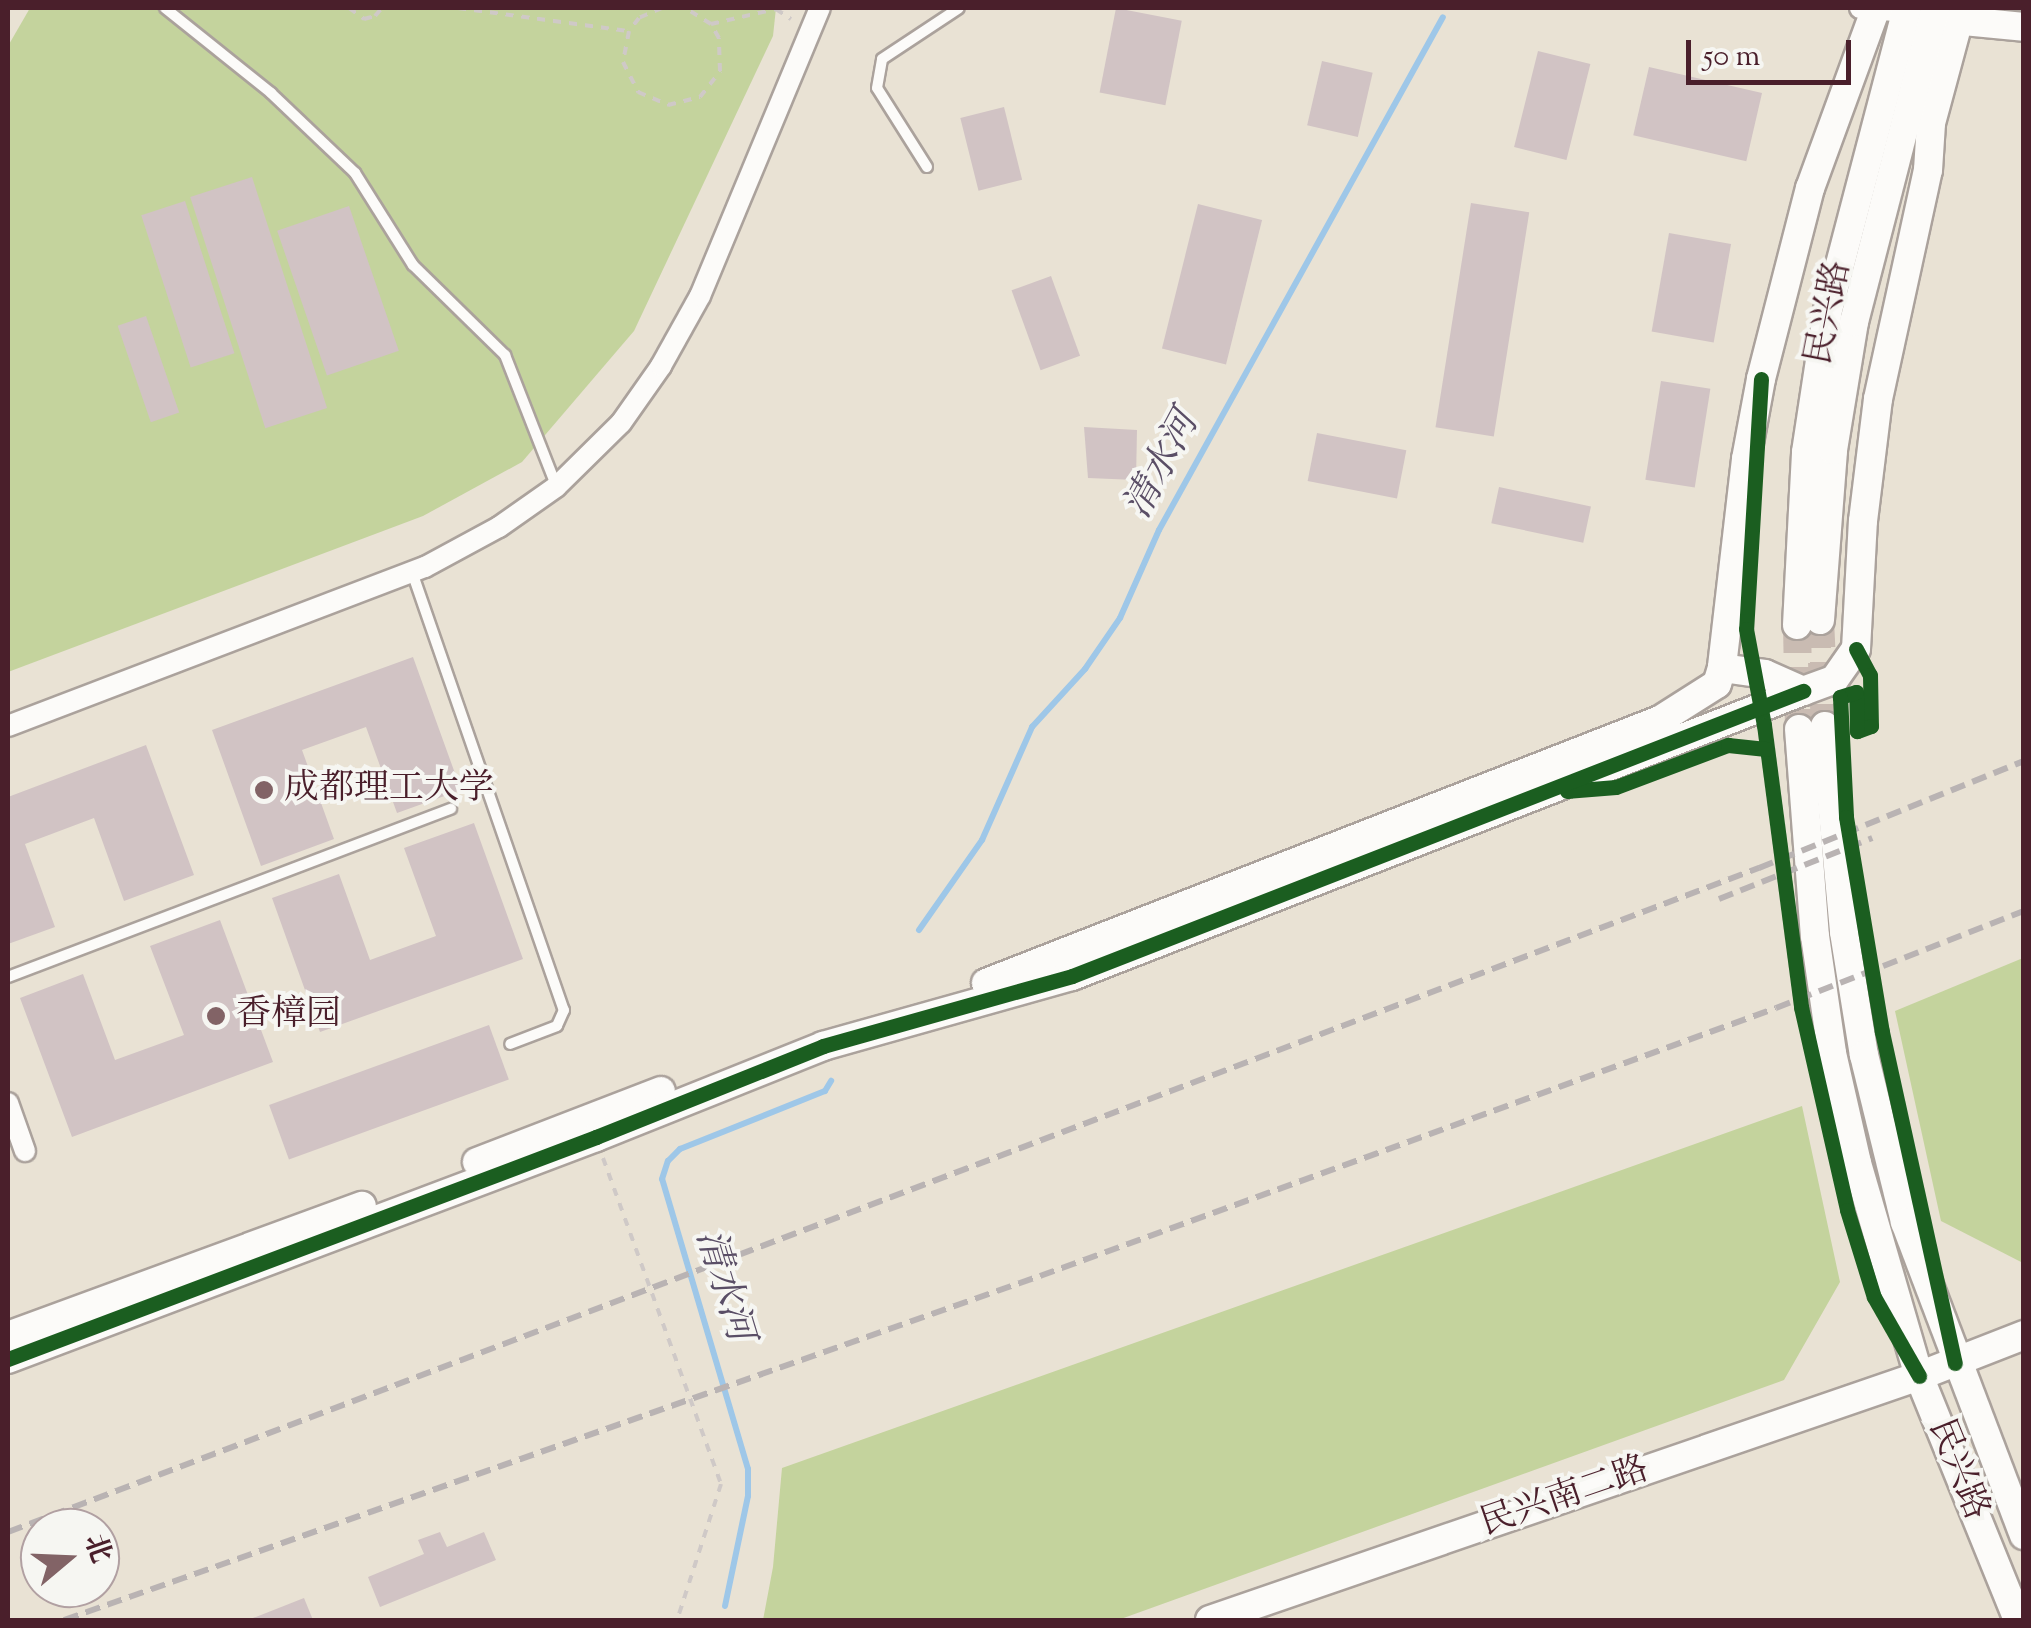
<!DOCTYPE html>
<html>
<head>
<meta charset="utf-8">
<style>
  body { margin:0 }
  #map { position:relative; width:2031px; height:1628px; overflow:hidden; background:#e9e2d4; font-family:"Sorts Mill Goudy","Noto Serif SC",serif }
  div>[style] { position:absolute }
  .green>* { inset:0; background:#c4d39d }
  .stream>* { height:6px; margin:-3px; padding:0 3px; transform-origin:3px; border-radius:3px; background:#9ec7e8 }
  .building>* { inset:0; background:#d1c3c4; transform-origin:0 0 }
  .secondary-tunnel>* { height:28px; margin-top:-14px; transform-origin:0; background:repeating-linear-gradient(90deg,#c9bbb2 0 28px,transparent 0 42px) }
  .path>* { height:4px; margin-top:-2px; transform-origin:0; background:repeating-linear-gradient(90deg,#cfc9c7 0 8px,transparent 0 16px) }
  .roads { filter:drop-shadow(2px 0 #aba29c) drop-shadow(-2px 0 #aba29c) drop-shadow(0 2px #aba29c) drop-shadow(0 -2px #aba29c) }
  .lane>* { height:10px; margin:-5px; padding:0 5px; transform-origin:5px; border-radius:5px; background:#fcfbf9 }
  .street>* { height:20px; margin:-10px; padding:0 10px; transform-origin:10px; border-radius:10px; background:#fcfbf9 }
  .secondary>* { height:28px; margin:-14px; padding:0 14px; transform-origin:14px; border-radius:14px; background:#fcfbf9 }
  .rail>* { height:6px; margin-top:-3px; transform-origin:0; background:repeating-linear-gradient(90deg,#b9b3b3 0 15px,transparent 0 23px) }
  .cycleway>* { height:15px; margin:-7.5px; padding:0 7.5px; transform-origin:7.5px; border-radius:7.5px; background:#1b5e20 }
  .dots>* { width:28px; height:28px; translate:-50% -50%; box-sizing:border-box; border:5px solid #f6f6f2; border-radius:50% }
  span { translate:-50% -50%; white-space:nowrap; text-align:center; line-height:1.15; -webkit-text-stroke:8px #f6f6f2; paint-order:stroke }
  .street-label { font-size:35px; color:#4a1f2b }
  .poi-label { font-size:35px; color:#4a1f2b }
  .left { translate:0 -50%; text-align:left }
  .water-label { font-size:38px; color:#5a4e66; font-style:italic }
  .frame { position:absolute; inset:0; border:10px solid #4a1f2b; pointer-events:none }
  .north { position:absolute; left:20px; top:1508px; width:100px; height:100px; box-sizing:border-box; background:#f6f6f2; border:2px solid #b1a0a2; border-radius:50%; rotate:71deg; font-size:28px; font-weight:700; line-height:40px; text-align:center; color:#4a1f2b }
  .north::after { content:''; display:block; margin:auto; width:35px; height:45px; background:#826366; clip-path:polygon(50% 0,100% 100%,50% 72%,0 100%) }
  .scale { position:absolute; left:1686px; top:40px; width:165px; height:45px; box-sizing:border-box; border:5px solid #4a1f2b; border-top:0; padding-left:12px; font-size:30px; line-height:35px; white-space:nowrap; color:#4a1f2b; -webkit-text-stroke:8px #f6f6f2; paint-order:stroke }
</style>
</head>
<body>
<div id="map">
  <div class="green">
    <div style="clip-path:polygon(30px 8px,776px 8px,773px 36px,634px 331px,522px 462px,423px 516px,8px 672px,8px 46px)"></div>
    <div style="clip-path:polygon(2023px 958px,2023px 1263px,1941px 1221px,1895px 1011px)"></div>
    <div style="clip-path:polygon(1802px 1106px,1840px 1282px,1784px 1380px,1118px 1620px,763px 1620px,773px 1567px,782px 1468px)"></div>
  </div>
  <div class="stream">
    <div style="left:919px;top:930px;width:110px;rotate:-55deg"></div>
    <div style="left:982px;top:840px;width:124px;rotate:-66.1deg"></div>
    <div style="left:1032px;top:727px;width:79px;rotate:-47.6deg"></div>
    <div style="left:1085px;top:669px;width:62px;rotate:-55.5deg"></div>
    <div style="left:1120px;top:618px;width:96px;rotate:-66.1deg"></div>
    <div style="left:1159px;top:530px;width:586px;rotate:-61.03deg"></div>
    <div style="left:725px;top:1606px;width:112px;rotate:-78.2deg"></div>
    <div style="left:748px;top:1496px;width:27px;rotate:-90deg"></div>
    <div style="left:748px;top:1469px;width:302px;rotate:-106.5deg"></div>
    <div style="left:662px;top:1179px;width:19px;rotate:-72deg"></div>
    <div style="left:668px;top:1161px;width:17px;rotate:-45deg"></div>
    <div style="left:680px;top:1149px;width:156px;rotate:-21.8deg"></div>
    <div style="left:825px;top:1091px;width:12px;rotate:-59deg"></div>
  </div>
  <div class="building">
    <div style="left:1116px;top:8px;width:67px;height:86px;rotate:11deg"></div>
    <div style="left:1538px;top:51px;width:54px;height:99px;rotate:14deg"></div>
    <div style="left:1322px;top:61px;width:52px;height:66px;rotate:13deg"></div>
    <div style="left:1649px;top:67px;width:116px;height:70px;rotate:13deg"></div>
    <div style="left:1004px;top:107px;width:75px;height:45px;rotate:76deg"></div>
    <div style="left:252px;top:177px;width:243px;height:65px;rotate:72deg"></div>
    <div style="left:185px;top:201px;width:160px;height:46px;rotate:72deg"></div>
    <div style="left:1471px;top:203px;width:59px;height:227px;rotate:9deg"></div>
    <div style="left:1198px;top:204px;width:66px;height:149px;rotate:14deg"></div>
    <div style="left:349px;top:206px;width:153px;height:76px;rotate:71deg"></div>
    <div style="left:1669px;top:233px;width:63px;height:100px;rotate:10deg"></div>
    <div style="left:1051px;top:276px;width:85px;height:42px;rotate:70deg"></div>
    <div style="left:146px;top:316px;width:102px;height:30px;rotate:71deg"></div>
    <div style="left:1661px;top:381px;width:50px;height:100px;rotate:9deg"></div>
    <div style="clip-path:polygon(1084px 427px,1137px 430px,1136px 480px,1088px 478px)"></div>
    <div style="left:1317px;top:433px;width:91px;height:49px;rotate:11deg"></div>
    <div style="left:1499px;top:487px;width:94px;height:37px;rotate:12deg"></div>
    <div style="clip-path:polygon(413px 657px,461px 790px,397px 813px,366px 727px,302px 750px,334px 839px,261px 866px,212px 730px)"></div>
    <div style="clip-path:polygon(146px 745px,194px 875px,124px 901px,94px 818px,25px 844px,55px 927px,8px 944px,8px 797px)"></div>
    <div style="clip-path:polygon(474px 823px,523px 959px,320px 1032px,272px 898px,339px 874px,370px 960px,436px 936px,404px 848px)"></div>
    <div style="clip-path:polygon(220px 920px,273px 1062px,72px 1137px,20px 998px,83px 974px,115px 1060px,184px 1035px,150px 946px)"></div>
    <div style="left:489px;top:1025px;width:58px;height:234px;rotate:70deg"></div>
    <div style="clip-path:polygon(440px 1532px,447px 1547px,484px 1532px,496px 1560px,380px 1607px,368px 1577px,424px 1554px,418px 1540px)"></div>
    <div style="clip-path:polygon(304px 1598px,313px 1620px,248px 1620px)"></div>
  </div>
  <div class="secondary-tunnel">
    <div style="left:1820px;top:620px;width:106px;rotate:87.3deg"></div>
    <div style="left:1797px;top:625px;width:104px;rotate:88.9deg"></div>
  </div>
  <div class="path">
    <div style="left:349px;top:8px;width:19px;rotate:36deg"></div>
    <div style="left:364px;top:19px;width:11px;rotate:-15deg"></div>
    <div style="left:375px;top:16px;width:11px;rotate:-49deg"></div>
    <div style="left:458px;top:8px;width:173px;rotate:7.7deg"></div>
    <div style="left:662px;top:8px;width:25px;rotate:157deg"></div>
    <div style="left:639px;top:18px;width:16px;rotate:128deg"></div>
    <div style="left:629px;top:31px;width:32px;rotate:101deg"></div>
    <div style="left:623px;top:62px;width:34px;rotate:63deg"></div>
    <div style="left:638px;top:92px;width:33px;rotate:23deg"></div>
    <div style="left:668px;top:105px;width:33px;rotate:-14deg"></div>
    <div style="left:700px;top:97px;width:33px;rotate:-52deg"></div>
    <div style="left:720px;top:71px;width:33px;rotate:-92deg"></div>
    <div style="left:719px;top:38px;width:16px;rotate:-120deg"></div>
    <div style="left:711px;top:24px;width:31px;rotate:-148deg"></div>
    <div style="left:711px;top:24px;width:67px;rotate:-13deg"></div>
    <div style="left:776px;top:9px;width:18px;rotate:34deg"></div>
    <div style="left:603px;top:1158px;width:347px;rotate:70.1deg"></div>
    <div style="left:721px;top:1484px;width:143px;rotate:107.9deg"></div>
  </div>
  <div class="roads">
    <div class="lane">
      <div style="left:165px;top:8px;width:136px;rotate:38.7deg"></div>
      <div style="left:271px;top:93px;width:116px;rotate:43.6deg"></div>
      <div style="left:355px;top:173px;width:109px;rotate:57.8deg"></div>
      <div style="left:413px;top:265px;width:129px;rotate:44.4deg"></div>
      <div style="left:505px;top:355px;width:140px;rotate:68.6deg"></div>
      <div style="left:927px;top:167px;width:93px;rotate:-122.3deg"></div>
      <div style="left:877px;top:88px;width:29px;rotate:-80deg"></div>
      <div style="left:882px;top:59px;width:92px;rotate:-33.5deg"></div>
      <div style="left:412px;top:572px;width:464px;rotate:70.9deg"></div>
      <div style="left:564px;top:1010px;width:17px;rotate:114deg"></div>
      <div style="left:557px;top:1026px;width:50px;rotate:159deg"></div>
      <div style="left:8px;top:977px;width:474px;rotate:-20.8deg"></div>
    </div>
    <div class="street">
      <div style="left:1860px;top:8px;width:46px;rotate:5deg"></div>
      <div style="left:8px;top:726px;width:446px;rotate:-20.9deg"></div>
      <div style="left:425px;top:567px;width:84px;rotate:-28.4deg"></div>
      <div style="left:499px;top:527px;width:70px;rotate:-35.1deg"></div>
      <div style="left:556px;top:487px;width:91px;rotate:-44.6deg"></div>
      <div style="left:621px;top:423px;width:70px;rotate:-54.9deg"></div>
      <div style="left:661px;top:366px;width:80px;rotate:-60.9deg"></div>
      <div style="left:700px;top:296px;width:312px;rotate:-67.4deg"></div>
      <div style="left:8px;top:1103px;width:51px;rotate:70.5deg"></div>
    </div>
    <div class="secondary">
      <div style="left:1876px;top:8px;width:192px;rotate:110.1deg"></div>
      <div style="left:1810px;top:188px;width:197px;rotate:104.4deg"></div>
      <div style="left:1761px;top:379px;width:81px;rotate:100.6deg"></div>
      <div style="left:1746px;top:459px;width:210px;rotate:96.6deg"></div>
      <div style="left:1722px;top:668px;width:43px;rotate:7.9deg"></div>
      <div style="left:1765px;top:674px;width:42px;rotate:24.1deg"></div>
      <div style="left:1803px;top:691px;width:33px;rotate:-20deg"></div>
      <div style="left:1834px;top:680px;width:38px;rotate:-55deg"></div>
      <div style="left:1856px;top:649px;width:128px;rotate:-86.9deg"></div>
      <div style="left:1863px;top:521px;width:123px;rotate:-83deg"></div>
      <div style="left:1878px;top:399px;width:234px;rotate:-77.7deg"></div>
      <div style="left:1928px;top:170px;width:47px;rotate:-86.3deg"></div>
      <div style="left:1931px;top:123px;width:119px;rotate:-74.9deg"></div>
      <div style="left:1943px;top:19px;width:81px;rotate:5.6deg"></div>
      <div style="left:1820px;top:620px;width:170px;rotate:-85.6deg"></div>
      <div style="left:1833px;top:450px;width:130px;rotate:-80.7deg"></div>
      <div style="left:1854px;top:322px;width:324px;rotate:-75.5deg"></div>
      <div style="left:1797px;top:625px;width:173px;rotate:-87deg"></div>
      <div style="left:1806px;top:452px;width:140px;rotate:-81.3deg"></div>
      <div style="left:1827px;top:314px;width:316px;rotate:-75.3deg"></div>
      <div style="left:1825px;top:726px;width:207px;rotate:84.7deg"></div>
      <div style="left:1844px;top:932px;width:125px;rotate:80.8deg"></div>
      <div style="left:1864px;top:1055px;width:172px;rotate:76.2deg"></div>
      <div style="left:1905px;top:1222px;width:335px;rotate:69.2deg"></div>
      <div style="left:1799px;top:729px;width:208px;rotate:85.6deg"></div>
      <div style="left:1815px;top:936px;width:118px;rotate:81.7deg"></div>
      <div style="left:1832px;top:1053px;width:113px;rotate:77.2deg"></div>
      <div style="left:1857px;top:1163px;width:222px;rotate:73.8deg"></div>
      <div style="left:1919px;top:1376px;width:263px;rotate:67.9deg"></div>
      <div style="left:986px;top:983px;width:723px;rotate:-21.32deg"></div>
      <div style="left:1660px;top:720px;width:67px;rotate:-32.3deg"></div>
      <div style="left:1717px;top:684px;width:17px;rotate:-73deg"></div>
      <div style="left:477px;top:1162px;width:197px;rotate:-21.1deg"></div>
      <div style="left:8px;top:1336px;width:377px;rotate:-20.2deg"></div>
      <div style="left:8px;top:1359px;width:629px;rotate:-20.68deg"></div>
      <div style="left:596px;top:1137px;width:245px;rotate:-21.8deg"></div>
      <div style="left:823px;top:1046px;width:259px;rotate:-15.7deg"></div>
      <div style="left:1072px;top:976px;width:785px;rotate:-21.3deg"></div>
      <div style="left:1210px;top:1620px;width:750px;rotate:-18.99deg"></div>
      <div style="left:1919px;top:1376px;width:113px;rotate:-21.3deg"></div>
    </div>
  </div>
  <div class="rail">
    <div style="left:1719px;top:899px;width:165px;rotate:-21.7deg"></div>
    <div style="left:8px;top:1532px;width:1873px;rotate:-20.77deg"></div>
    <div style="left:1759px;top:868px;width:286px;rotate:-22deg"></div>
    <div style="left:64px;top:1620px;width:1035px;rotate:-19.42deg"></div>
    <div style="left:1040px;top:1276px;width:783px;rotate:-20.01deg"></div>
    <div style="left:1776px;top:1008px;width:266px;rotate:-21.4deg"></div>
  </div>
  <div class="cycleway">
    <div style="left:1761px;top:379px;width:250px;rotate:93.4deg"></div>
    <div style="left:1746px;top:629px;width:98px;rotate:79.4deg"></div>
    <div style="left:1764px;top:725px;width:284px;rotate:82.5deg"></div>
    <div style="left:1801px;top:1007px;width:208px;rotate:77.2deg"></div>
    <div style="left:1847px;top:1210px;width:91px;rotate:72.8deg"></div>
    <div style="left:1874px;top:1297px;width:91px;rotate:60.3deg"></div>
    <div style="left:1856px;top:649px;width:30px;rotate:62deg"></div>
    <div style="left:1870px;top:675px;width:51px;rotate:88.9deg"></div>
    <div style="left:1871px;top:726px;width:15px;rotate:160deg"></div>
    <div style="left:1857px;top:731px;width:39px;rotate:-91deg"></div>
    <div style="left:1856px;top:692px;width:17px;rotate:163deg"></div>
    <div style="left:1840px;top:697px;width:120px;rotate:87.1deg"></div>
    <div style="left:1846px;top:817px;width:218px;rotate:80.5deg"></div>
    <div style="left:1882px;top:1032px;width:339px;rotate:77.6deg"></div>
    <div style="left:1567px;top:791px;width:49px;rotate:-4.7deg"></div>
    <div style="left:1616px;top:787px;width:120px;rotate:-20.6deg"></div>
    <div style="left:1728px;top:745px;width:38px;rotate:6deg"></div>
    <div style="left:8px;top:1359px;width:629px;rotate:-20.68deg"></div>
    <div style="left:596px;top:1137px;width:245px;rotate:-21.8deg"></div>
    <div style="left:823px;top:1046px;width:259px;rotate:-15.7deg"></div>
    <div style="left:1072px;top:976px;width:785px;rotate:-21.3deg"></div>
  </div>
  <div class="dots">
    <div style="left:264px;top:790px;background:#826366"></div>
    <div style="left:216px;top:1016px;background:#826366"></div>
  </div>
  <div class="street-label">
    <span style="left:1830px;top:313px;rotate:-79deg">民兴路</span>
    <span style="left:1957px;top:1470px;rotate:68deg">民兴路</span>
    <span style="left:1565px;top:1498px;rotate:-19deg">民兴南二路</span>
  </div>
  <div class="poi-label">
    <span class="left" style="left:284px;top:790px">成都理工大学</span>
    <span class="left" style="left:236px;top:1016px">香樟园</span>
  </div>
  <div class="water-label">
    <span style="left:1164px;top:466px;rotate:-62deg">清水河</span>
    <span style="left:722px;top:1286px;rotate:73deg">清水河</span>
  </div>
  <div class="frame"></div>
  <div class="north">北</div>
  <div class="scale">50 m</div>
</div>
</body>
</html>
